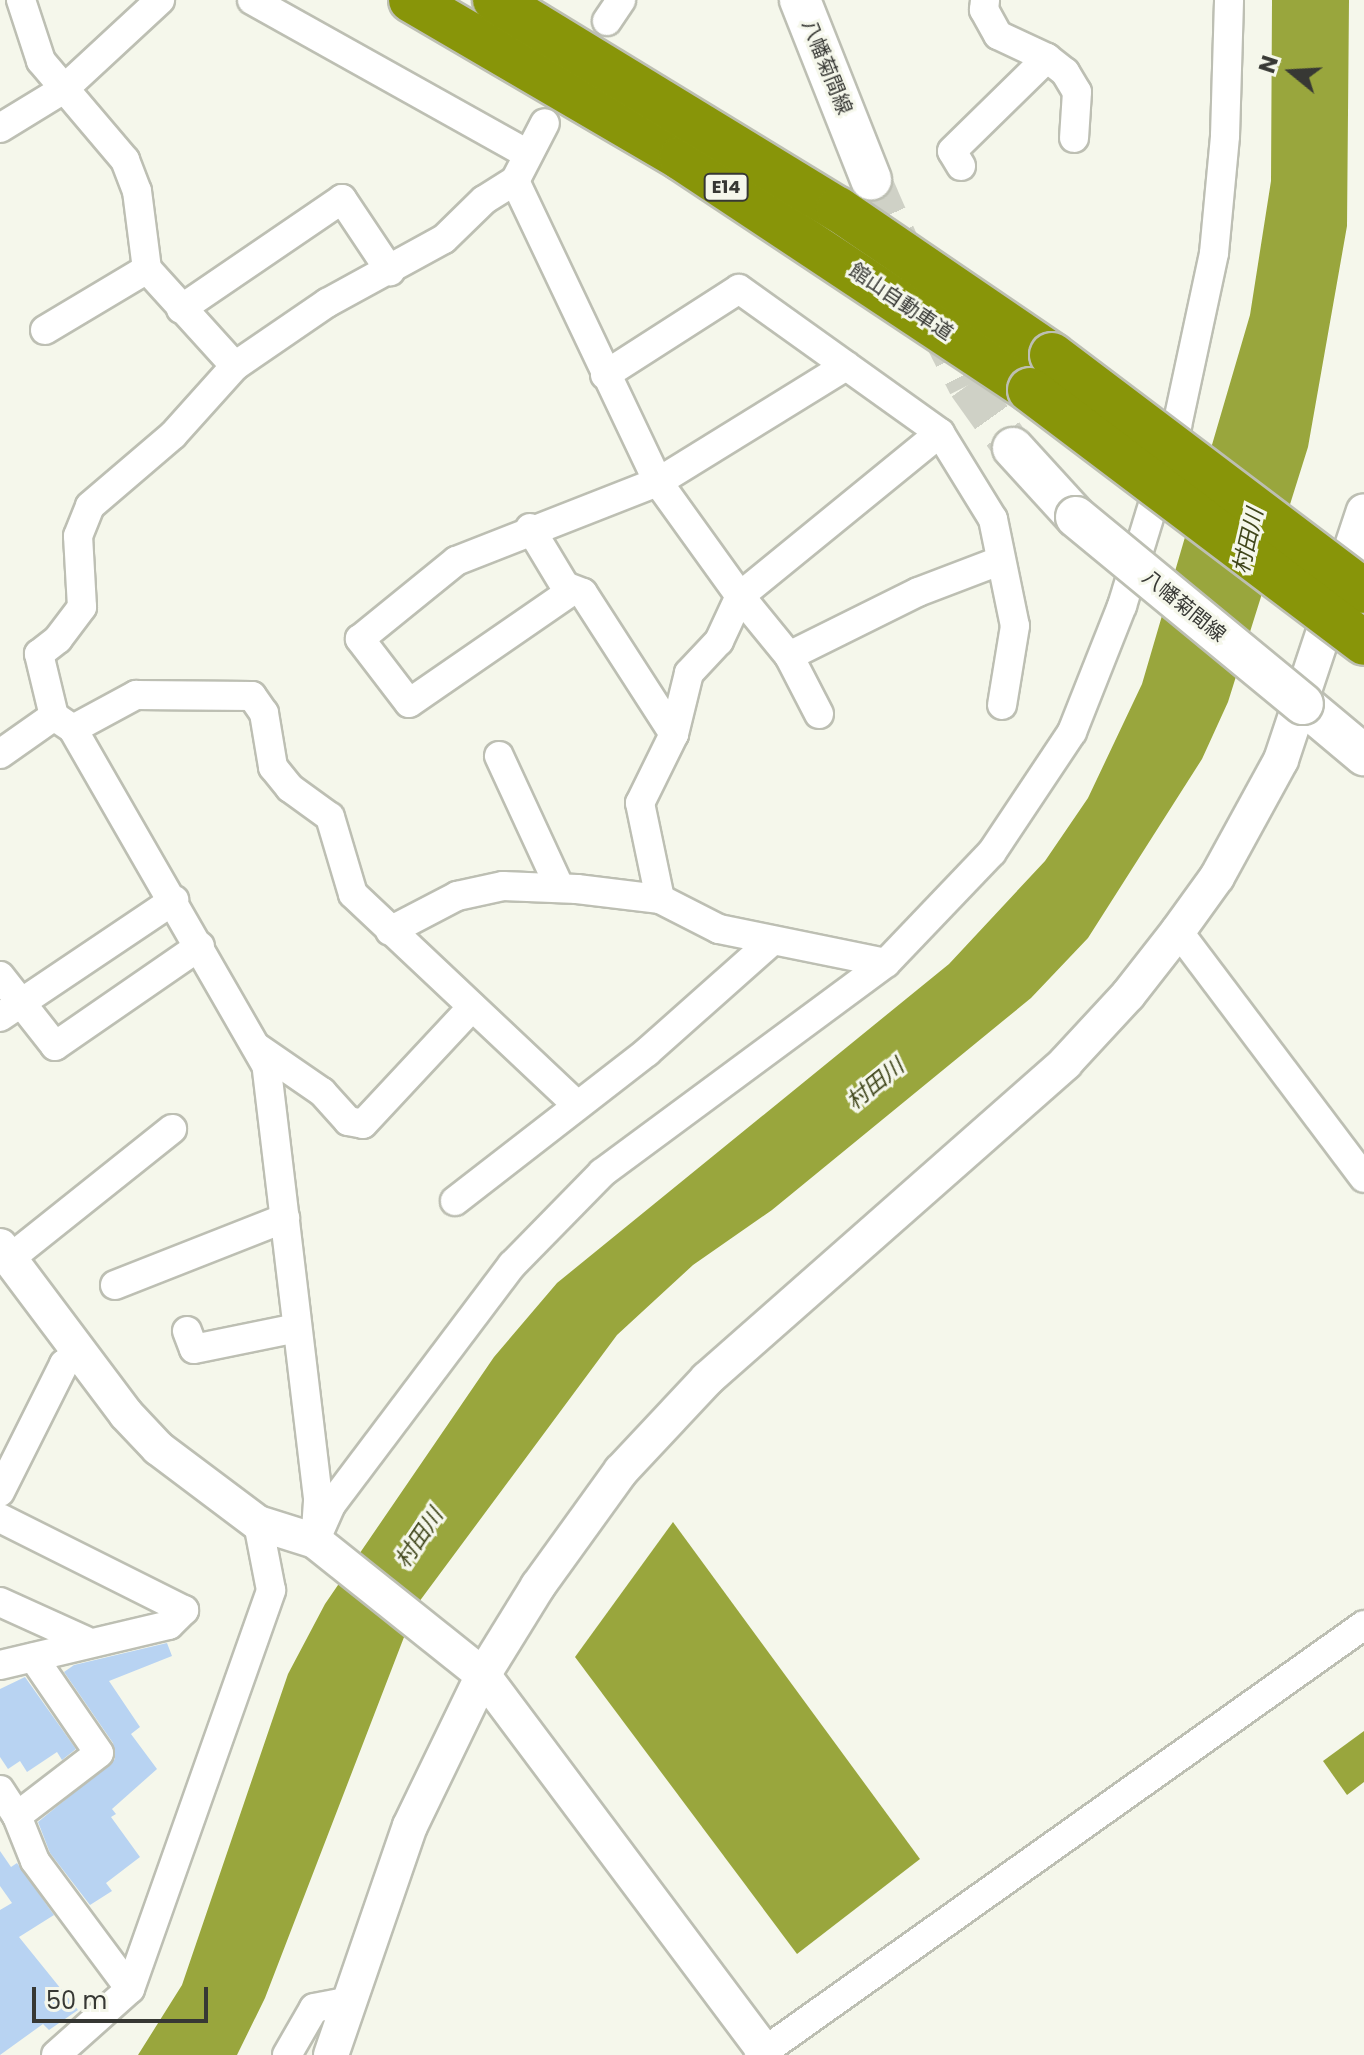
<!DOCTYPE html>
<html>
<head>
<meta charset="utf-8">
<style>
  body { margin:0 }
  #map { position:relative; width:1364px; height:2055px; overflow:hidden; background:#f5f7eb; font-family:Poppins,"Noto Sans JP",sans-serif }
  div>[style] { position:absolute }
  .water>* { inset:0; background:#99a63d }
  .building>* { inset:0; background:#b8d3f2 }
  .secondary-tunnel>* { height:40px; margin-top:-20px; transform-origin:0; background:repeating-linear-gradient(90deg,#cfd1c6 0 40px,transparent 0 60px) }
  .roads { filter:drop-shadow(2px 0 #bdbfb3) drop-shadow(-2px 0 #bdbfb3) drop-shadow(0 2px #bdbfb3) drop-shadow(0 -2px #bdbfb3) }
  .minor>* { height:28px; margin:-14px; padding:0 14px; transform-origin:14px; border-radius:14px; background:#fff }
  .tertiary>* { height:34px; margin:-17px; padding:0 17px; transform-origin:17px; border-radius:17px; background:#fff }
  .secondary>* { height:40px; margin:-20px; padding:0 20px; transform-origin:20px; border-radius:20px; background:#fff }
  .motorway>* { height:44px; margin:-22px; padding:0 22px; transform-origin:22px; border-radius:22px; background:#889509 }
  .bridges { filter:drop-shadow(2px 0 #bdbfb3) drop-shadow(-2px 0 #bdbfb3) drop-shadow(0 2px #bdbfb3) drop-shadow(0 -2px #bdbfb3) }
  .secondary-bridge>* { height:40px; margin:-20px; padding:0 20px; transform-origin:20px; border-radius:20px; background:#fff }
  .motorway-bridge>* { height:44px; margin:-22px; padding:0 22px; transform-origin:22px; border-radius:22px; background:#889509 }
  span { translate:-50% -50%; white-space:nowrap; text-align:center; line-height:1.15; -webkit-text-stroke:6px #f5f7eb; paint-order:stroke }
  .shield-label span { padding:2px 6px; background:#f5f7eb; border:2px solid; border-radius:6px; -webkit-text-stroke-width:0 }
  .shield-label { font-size:18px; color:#373834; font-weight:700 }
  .street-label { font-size:20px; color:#373834 }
  .water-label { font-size:22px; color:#3f451a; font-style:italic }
  .north { position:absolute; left:1252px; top:32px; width:80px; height:80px; -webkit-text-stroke:6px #f5f7eb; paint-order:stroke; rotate:288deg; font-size:22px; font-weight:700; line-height:32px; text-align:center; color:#373834 }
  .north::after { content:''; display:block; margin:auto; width:28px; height:36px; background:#373834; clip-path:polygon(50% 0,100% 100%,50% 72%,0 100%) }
  .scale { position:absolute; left:32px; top:1987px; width:176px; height:36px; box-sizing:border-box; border:4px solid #373834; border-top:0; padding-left:10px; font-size:24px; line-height:28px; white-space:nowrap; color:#373834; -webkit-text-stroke:6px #f5f7eb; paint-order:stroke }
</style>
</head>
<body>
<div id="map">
  <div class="water">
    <div style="clip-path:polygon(1272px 0,1349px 0,1347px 226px,1308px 447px,1228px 702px,1202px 759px,1088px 938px,1031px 998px,772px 1210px,693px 1265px,617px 1335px,416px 1606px,265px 1998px,237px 2055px,138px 2055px,182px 1985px,288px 1674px,325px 1604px,494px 1357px,557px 1283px,949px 964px,1045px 861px,1088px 798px,1142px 684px,1250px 315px,1271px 181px)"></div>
    <div style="clip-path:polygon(673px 1522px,920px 1859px,797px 1954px,575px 1657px)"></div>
    <div style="clip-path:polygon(1364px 1731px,1364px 1782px,1347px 1795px,1323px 1761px)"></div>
  </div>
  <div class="building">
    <div style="clip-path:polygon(167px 1643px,172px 1656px,109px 1681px,140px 1727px,131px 1734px,157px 1769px,112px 1809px,116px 1814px,111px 1817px,140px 1857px,106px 1883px,112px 1891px,90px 1905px,50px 1853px,38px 1822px,115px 1759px,113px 1743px,64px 1672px,74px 1665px)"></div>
    <div style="clip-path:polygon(25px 1677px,76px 1749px,62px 1760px,57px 1752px,27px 1772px,20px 1761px,8px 1769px,0 1757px,0 1689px)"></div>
    <div style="clip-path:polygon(0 1851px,11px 1867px,17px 1863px,54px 1915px,19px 1937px,78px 2010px,49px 2030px,43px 2024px,0 2055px,0 1910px,12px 1903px,0 1886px)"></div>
  </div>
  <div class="secondary-tunnel">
    <div style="left:871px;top:179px;width:93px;rotate:66.5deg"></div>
    <div style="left:936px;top:322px;width:71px;rotate:63.1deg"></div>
    <div style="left:968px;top:385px;width:77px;rotate:54.5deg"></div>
  </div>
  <div class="roads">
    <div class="minor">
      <div style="left:21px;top:0;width:64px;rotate:71.8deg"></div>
      <div style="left:41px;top:61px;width:130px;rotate:49.7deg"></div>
      <div style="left:125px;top:160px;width:33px;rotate:69deg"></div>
      <div style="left:137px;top:191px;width:79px;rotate:82.7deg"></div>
      <div style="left:147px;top:269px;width:131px;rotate:47.8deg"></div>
      <div style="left:252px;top:0;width:316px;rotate:29.2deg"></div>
      <div style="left:607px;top:21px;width:25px;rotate:-56deg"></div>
      <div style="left:1047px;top:58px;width:23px;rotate:38deg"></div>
      <div style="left:1065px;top:72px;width:23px;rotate:59deg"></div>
      <div style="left:1077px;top:92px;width:46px;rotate:93.7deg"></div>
      <div style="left:0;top:128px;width:75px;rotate:-31.4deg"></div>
      <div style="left:64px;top:89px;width:131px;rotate:-42.8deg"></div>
      <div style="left:961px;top:166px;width:17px;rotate:-121deg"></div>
      <div style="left:952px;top:151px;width:133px;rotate:-44.4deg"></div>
      <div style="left:1047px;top:58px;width:54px;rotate:-154.9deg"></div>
      <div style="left:998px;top:35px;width:29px;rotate:-119deg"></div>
      <div style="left:984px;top:10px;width:10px;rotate:-84deg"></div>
      <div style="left:515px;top:181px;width:333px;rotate:64.6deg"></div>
      <div style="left:658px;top:482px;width:140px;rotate:54.3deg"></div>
      <div style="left:740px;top:596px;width:50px;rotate:115deg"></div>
      <div style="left:719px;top:641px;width:44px;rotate:133.2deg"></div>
      <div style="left:689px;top:673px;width:63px;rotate:103.8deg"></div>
      <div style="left:674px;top:734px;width:77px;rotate:116.2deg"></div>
      <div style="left:640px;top:803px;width:98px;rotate:78.2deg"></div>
      <div style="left:181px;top:309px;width:195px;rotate:-34.3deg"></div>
      <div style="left:342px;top:199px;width:87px;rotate:56.3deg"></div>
      <div style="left:45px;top:330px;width:119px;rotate:-30.9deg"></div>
      <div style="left:605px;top:375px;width:159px;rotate:-32.7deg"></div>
      <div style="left:739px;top:289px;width:247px;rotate:35.6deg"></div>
      <div style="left:940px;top:433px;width:101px;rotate:58.4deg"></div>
      <div style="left:993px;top:519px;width:109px;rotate:78.4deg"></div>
      <div style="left:1015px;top:626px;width:80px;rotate:99.3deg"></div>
      <div style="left:530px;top:528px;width:68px;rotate:58.9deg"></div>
      <div style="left:565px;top:586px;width:19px;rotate:21deg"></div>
      <div style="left:583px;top:593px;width:168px;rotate:57.2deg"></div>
      <div style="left:573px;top:590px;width:199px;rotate:145.4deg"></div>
      <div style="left:409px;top:703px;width:81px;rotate:-127.4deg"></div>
      <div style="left:360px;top:639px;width:124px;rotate:-39.1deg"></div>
      <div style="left:456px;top:561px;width:217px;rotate:-21.4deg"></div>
      <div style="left:658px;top:482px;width:221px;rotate:-31.7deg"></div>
      <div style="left:789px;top:656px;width:144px;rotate:-26.4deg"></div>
      <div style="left:918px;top:592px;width:87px;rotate:-20.9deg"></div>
      <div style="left:819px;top:714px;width:65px;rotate:-117.3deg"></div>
      <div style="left:789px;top:656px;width:77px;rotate:-129.2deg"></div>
      <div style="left:740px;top:596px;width:258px;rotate:-39.2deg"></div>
      <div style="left:73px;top:729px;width:72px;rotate:-28.4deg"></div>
      <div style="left:136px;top:695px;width:116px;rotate:0.5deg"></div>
      <div style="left:252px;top:696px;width:21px;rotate:55deg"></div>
      <div style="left:264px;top:713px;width:55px;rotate:80.5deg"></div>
      <div style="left:273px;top:767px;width:27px;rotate:51deg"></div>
      <div style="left:290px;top:788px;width:49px;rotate:35.9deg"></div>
      <div style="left:330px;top:817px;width:80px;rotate:73.4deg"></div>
      <div style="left:353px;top:894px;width:306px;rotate:43.3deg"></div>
      <div style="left:0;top:754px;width:66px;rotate:-35.1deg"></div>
      <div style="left:499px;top:756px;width:145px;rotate:65.2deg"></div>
      <div style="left:390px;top:931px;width:76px;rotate:-27.6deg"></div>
      <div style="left:457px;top:896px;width:47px;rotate:-12.3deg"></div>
      <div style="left:503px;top:886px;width:74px;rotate:2.3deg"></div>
      <div style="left:577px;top:889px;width:84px;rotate:6.9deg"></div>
      <div style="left:660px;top:899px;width:66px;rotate:27deg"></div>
      <div style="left:719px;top:929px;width:170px;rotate:11.5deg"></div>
      <div style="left:1178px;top:931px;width:309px;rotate:53deg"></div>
      <div style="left:0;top:976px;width:89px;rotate:51.8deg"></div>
      <div style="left:55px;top:1046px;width:176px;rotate:-34.6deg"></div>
      <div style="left:0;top:1017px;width:210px;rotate:-33.9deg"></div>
      <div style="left:258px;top:1048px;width:78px;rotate:34.5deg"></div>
      <div style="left:322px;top:1092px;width:39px;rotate:48deg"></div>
      <div style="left:348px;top:1121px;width:15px;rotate:11deg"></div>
      <div style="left:363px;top:1124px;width:160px;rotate:-47deg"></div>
      <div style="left:455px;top:1201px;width:243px;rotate:-37.8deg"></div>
      <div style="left:647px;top:1052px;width:167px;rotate:-41.6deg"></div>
      <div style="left:8px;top:1260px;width:210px;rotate:-38.6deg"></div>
      <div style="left:115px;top:1285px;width:183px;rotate:-21.5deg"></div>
      <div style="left:187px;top:1331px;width:19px;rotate:69deg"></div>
      <div style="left:194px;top:1349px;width:105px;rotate:-11.5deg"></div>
      <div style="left:0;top:1492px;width:143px;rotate:-63.4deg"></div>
      <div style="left:64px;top:1364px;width:19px;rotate:-35deg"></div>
      <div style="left:0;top:1518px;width:206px;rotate:26.6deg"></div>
      <div style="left:184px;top:1610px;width:21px;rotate:135deg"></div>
      <div style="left:169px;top:1625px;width:174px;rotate:166.7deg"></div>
      <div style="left:316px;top:1530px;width:32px;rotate:-86deg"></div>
      <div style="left:318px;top:1498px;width:436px;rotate:-96.8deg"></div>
      <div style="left:266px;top:1065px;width:387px;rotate:-119.9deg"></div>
      <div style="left:73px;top:729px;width:23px;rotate:-146deg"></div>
      <div style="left:54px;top:716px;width:64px;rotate:-103.6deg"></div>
      <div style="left:39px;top:654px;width:24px;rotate:-38deg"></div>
      <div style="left:58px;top:639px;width:40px;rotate:-53deg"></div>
      <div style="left:82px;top:607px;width:71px;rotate:-93.2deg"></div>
      <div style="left:78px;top:536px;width:32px;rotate:-68deg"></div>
      <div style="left:90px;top:506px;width:109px;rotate:-40.5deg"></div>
      <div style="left:173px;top:435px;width:93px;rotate:-48.1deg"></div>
      <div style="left:235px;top:366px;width:112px;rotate:-34.4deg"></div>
      <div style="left:327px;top:303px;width:133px;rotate:-28.7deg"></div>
      <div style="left:444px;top:239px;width:56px;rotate:-44.3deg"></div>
      <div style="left:484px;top:200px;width:36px;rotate:-32deg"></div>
      <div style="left:515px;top:181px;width:65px;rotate:-62.7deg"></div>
      <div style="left:315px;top:1541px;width:39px;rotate:-66deg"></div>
      <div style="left:331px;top:1505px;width:301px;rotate:-53deg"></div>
      <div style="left:512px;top:1265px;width:129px;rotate:-45.6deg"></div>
      <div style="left:602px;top:1173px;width:353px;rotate:-36.5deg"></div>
      <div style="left:886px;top:963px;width:153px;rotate:-46.3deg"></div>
      <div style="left:992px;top:852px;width:144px;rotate:-56.3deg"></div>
      <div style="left:1072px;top:732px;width:136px;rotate:-68.4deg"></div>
      <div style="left:1122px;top:606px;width:188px;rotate:-73deg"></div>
      <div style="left:1177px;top:426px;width:177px;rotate:-77.9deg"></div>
      <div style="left:1214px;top:253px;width:118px;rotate:-84.6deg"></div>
      <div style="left:1225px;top:136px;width:136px;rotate:-88.3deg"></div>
      <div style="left:0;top:1602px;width:94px;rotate:24.4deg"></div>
      <div style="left:0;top:1790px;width:31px;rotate:57deg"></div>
      <div style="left:17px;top:1816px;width:48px;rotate:68.2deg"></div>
      <div style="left:35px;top:1861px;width:159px;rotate:53.4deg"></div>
      <div style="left:17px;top:1816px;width:103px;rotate:-37.5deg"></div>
      <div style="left:99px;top:1753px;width:116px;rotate:-124.5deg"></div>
      <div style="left:56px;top:2055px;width:99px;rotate:-41.7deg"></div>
      <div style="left:130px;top:1989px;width:423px;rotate:-70.5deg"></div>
      <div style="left:271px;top:1590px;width:68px;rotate:-101deg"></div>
      <div style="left:287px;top:2055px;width:54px;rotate:-60.1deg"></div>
      <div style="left:314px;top:2008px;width:32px;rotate:-11deg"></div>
      <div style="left:759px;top:2055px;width:742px;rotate:-35.4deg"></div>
    </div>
    <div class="tertiary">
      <div style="left:0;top:1246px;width:210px;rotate:53.1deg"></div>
      <div style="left:126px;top:1414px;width:47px;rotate:46.7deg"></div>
      <div style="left:158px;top:1448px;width:125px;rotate:36.9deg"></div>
      <div style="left:258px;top:1523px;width:60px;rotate:17.5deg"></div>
      <div style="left:315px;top:1541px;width:215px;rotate:38.6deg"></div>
      <div style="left:483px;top:1675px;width:474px;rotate:53.2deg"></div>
      <div style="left:331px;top:2055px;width:242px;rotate:-71deg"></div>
      <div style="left:410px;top:1826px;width:168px;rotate:-64.2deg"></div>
      <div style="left:483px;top:1675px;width:105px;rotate:-58.3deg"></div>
      <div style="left:538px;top:1586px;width:142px;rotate:-54.2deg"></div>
      <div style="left:621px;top:1471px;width:126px;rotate:-46.9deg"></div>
      <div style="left:707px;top:1379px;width:478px;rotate:-41.4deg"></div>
      <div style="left:1065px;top:1063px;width:93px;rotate:-47.2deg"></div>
      <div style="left:1128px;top:995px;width:81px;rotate:-52deg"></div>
      <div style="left:1178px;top:931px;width:67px;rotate:-54.2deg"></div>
      <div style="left:1217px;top:877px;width:133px;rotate:-61.3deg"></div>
      <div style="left:1281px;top:760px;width:262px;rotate:-71.6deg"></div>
    </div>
    <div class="secondary">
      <div style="left:800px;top:0;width:193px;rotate:68.4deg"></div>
      <div style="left:1013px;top:448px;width:93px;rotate:47.6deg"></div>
      <div style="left:1303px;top:704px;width:80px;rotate:39.9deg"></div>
    </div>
    <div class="motorway">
      <div style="left:411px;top:0;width:313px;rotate:30.3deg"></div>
      <div style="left:681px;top:158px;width:419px;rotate:33.6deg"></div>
      <div style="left:495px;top:0;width:402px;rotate:31.4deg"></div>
      <div style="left:838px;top:209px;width:259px;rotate:34.3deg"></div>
    </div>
  </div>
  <div class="bridges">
    <div class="secondary-bridge">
      <div style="left:1076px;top:517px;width:294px;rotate:39.5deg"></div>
    </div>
    <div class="motorway-bridge">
      <div style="left:1052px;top:355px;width:391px;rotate:37.1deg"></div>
      <div style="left:1030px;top:390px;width:419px;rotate:37.1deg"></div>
    </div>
  </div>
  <div class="shield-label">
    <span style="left:726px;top:187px">E14</span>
  </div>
  <div class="street-label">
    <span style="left:827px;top:67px;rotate:68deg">八幡菊間線</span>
    <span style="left:901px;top:302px;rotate:34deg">館山自動車道</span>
    <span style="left:1184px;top:606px;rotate:39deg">八幡菊間線</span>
  </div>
  <div class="water-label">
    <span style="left:1248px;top:541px;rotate:-77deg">村田川</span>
    <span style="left:875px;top:1084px;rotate:-39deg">村田川</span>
    <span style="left:419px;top:1538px;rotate:-56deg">村田川</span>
  </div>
  <div class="north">N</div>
  <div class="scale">50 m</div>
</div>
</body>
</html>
